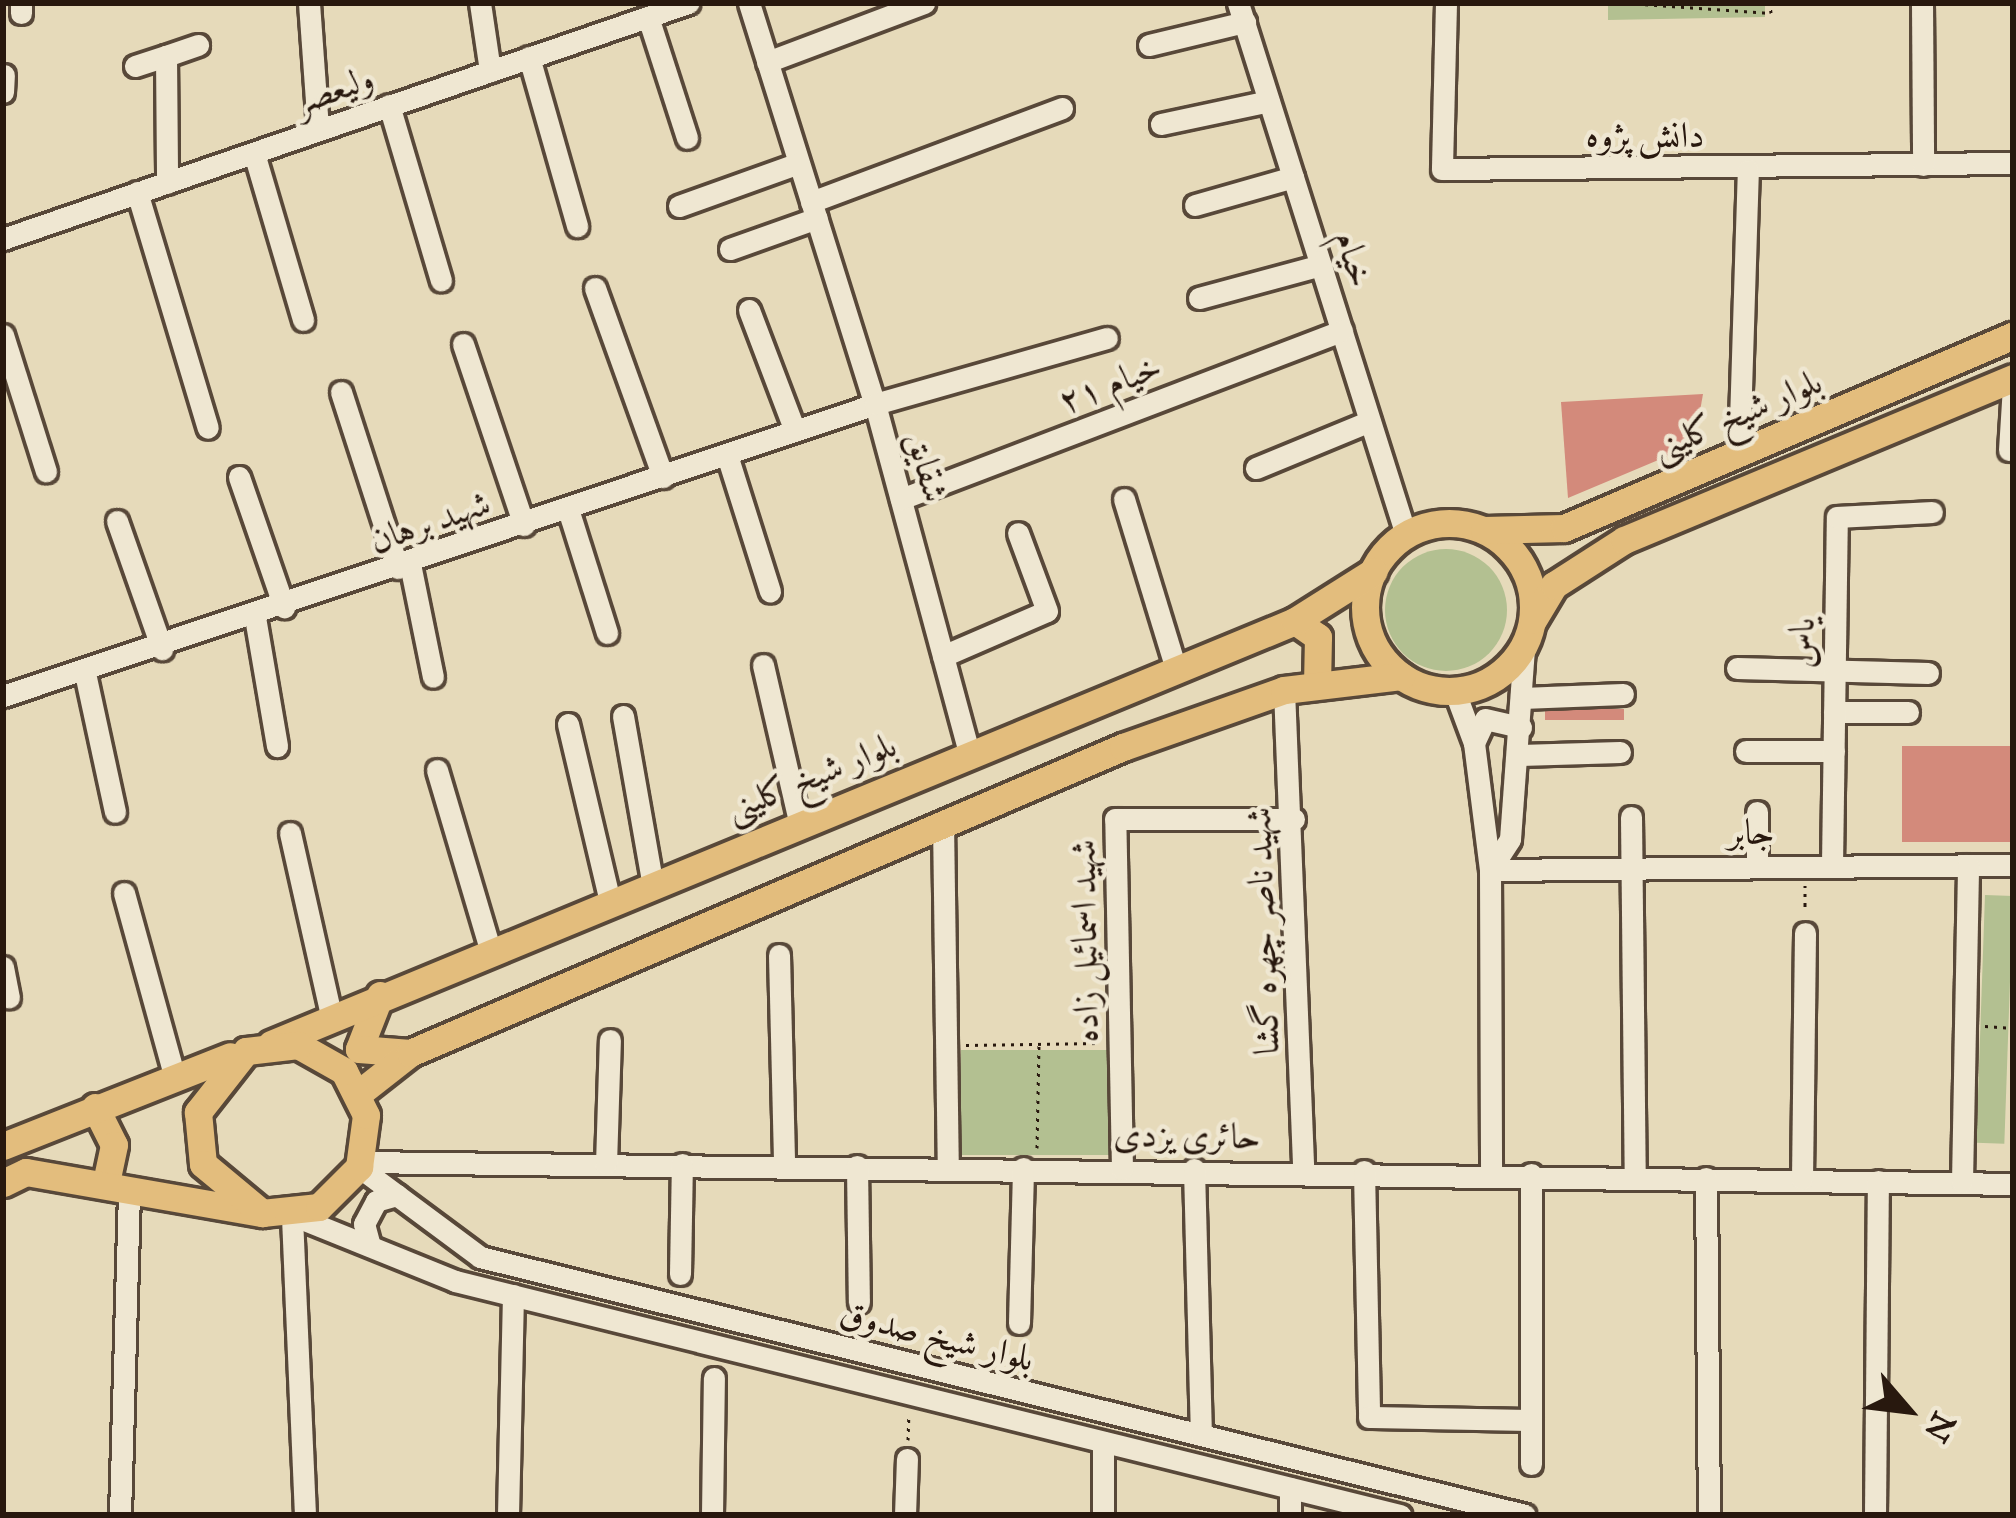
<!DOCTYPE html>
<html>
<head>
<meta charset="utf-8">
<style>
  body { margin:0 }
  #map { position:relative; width:2016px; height:1518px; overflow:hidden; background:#e6daba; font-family:"IM FELL Great Primer",Amiri,serif }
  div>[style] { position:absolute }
  .green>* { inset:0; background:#b3c091; transform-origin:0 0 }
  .round { border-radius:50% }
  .building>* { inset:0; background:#d38a7b; transform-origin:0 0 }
  .path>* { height:3px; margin-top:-1.5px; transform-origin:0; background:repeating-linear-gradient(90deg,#28180e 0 3px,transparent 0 9px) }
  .roads { filter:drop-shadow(3px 0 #584839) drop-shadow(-3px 0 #584839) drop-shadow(0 3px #584839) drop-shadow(0 -3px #584839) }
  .minor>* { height:21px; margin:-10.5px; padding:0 10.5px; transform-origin:10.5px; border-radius:10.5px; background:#efe7d2 }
  .major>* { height:27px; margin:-13.5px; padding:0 13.5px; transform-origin:13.5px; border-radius:13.5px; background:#e3bd7d }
  .major>.ring { margin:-13.5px; padding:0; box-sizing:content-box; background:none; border:27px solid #e3bd7d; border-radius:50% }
  span { translate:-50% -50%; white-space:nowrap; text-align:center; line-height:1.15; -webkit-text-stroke:9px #efe7d2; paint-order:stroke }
  .street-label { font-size:36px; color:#28180e }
  .frame { position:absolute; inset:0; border:6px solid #28180e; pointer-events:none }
  .north { position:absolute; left:1848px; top:1350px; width:120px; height:120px; -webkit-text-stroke:9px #efe7d2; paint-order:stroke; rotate:118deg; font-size:33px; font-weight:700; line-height:48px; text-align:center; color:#28180e }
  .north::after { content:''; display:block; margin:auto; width:42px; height:54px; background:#28180e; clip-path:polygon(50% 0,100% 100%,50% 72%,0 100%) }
</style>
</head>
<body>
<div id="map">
  <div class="green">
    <div style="clip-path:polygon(1608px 3px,1765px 3px,1765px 17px,1608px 20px)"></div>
    <div class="round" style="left:1385px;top:549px;width:122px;height:122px"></div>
    <div style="left:1985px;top:895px;width:28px;height:248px;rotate:2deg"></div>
    <div style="left:961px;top:1050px;width:151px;height:105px"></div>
  </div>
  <div class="building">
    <div style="clip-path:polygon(1703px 394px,1694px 445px,1568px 498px,1561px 402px)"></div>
    <div style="left:1624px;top:709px;width:11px;height:79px;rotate:90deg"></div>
    <div style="left:2013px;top:746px;width:96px;height:111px;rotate:90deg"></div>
  </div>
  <div class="path">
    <div style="left:1627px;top:3px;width:144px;rotate:4deg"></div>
    <div style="left:1771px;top:13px;width:10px;rotate:-96deg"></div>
    <div style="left:1805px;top:885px;width:26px;rotate:90deg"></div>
    <div style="left:1985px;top:1026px;width:28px;rotate:4deg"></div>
    <div style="left:966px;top:1045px;width:134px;rotate:-0.9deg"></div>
    <div style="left:1037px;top:1148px;width:104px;rotate:-88.9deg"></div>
    <div style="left:908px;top:1440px;width:26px;rotate:-88deg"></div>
  </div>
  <div class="roads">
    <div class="minor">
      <div style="left:309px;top:3px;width:127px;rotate:85.9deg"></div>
      <div style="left:480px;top:3px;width:69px;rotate:81.6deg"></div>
      <div style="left:749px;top:3px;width:420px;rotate:72.6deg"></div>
      <div style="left:875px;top:404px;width:360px;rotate:74.9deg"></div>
      <div style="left:1238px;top:3px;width:558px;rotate:72.47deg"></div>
      <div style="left:1446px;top:3px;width:166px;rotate:91.4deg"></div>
      <div style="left:1442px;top:169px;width:571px;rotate:-0.6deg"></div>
      <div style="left:1922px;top:3px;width:162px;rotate:89.6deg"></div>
      <div style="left:21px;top:13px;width:10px;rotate:-90deg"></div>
      <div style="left:648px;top:17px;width:127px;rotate:72.1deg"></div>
      <div style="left:1149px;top:45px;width:99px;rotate:-13.5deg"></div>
      <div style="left:166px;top:56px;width:34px;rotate:-19deg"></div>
      <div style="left:529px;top:57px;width:176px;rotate:74.1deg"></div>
      <div style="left:767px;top:62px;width:168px;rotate:-20.6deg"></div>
      <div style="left:135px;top:66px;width:33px;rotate:-18deg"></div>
      <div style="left:166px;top:56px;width:127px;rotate:89.5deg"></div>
      <div style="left:3px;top:92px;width:17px;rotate:-87deg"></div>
      <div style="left:389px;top:105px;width:183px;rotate:73.5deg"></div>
      <div style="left:1161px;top:124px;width:110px;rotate:-12deg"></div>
      <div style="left:254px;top:153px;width:174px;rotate:73.6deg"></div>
      <div style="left:137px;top:192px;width:246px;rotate:73.3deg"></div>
      <div style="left:811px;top:202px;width:268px;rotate:-20.5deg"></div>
      <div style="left:1195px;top:205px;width:102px;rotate:-15.9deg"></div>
      <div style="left:679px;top:206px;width:127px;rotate:-19.7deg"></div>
      <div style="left:3px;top:239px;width:725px;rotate:-19.01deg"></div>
      <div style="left:730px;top:249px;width:92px;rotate:-19.6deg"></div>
      <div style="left:595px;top:288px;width:201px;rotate:70.2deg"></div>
      <div style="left:1199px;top:298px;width:126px;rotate:-15.1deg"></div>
      <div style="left:749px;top:310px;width:129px;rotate:69.2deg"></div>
      <div style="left:3px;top:335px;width:143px;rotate:72.5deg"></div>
      <div style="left:463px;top:344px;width:191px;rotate:71.4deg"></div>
      <div style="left:341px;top:392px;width:185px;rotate:72.1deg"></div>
      <div style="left:2009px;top:450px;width:63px;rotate:-86.4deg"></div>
      <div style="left:1739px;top:453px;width:283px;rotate:-88.2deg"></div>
      <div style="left:727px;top:455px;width:143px;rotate:72.5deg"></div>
      <div style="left:1256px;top:468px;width:123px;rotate:-22.4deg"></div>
      <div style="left:239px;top:477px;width:138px;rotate:70.9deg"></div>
      <div style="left:901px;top:499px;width:472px;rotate:-20.9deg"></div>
      <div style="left:1124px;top:499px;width:178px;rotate:73deg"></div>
      <div style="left:568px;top:509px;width:130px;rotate:72.5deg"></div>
      <div style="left:117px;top:521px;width:136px;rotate:70.6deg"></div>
      <div style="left:410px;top:564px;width:115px;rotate:78.5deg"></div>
      <div style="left:255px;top:617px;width:131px;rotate:80.3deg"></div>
      <div style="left:943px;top:656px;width:113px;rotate:-23.4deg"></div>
      <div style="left:1047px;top:611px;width:83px;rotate:-110.4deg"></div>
      <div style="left:763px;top:665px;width:160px;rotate:77deg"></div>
      <div style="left:1737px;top:668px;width:191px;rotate:1.5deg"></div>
      <div style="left:85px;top:673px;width:142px;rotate:77.8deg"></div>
      <div style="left:1284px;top:690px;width:481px;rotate:87.7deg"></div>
      <div style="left:1455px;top:692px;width:54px;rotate:69.6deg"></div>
      <div style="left:1474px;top:743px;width:128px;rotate:82.8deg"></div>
      <div style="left:3px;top:696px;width:920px;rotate:-18.51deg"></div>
      <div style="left:875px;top:404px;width:241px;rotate:-15.9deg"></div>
      <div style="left:1522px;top:698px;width:101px;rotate:-2.3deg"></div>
      <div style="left:1834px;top:712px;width:74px"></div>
      <div style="left:623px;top:716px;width:167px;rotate:80deg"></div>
      <div style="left:568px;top:724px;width:179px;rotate:76.7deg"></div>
      <div style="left:1474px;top:743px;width:26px;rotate:-65deg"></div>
      <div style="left:1485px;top:719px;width:37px;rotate:13deg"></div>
      <div style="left:1746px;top:751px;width:88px"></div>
      <div style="left:1520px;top:755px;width:100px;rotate:-1.7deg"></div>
      <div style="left:437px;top:770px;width:184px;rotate:73.5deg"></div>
      <div style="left:1757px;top:812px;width:54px;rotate:90deg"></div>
      <div style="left:1631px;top:817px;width:359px;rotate:89.4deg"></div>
      <div style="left:943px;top:822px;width:345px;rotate:89.2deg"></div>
      <div style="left:290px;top:833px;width:187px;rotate:77.3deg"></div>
      <div style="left:1832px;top:865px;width:348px;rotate:-89.2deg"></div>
      <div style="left:1837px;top:517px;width:95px;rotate:-3deg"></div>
      <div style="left:1490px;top:870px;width:523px;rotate:-0.55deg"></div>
      <div style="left:1490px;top:870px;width:303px;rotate:89.8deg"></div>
      <div style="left:1490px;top:870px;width:37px;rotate:-57deg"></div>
      <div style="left:1510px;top:839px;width:193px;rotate:-85.8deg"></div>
      <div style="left:124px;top:893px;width:188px;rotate:74.6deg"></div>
      <div style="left:779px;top:955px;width:210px;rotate:88.6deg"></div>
      <div style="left:3px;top:967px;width:31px;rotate:79deg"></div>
      <div style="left:361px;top:1162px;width:1652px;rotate:0.76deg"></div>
      <div style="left:606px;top:1164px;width:124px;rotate:-88.2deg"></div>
      <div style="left:857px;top:1166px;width:136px;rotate:89.2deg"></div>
      <div style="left:359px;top:1167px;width:151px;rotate:36.6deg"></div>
      <div style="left:480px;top:1257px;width:1076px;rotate:13.87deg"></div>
      <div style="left:1122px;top:1169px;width:350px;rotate:-91.1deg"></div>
      <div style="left:1115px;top:819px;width:179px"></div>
      <div style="left:1194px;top:1169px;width:266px;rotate:88.5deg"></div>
      <div style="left:1364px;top:1171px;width:246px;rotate:88.8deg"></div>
      <div style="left:1369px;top:1417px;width:162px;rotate:1.1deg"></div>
      <div style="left:1706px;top:1178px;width:337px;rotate:89.5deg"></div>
      <div style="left:1802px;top:1179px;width:246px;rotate:-89.3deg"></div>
      <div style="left:1962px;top:1182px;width:317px;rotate:-88.9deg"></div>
      <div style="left:370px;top:1246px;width:23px;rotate:-105deg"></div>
      <div style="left:364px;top:1224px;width:26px;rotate:-62deg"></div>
      <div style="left:376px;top:1201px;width:22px;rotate:-16deg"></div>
      <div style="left:680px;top:1274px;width:110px;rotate:-89deg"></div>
      <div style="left:1019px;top:1323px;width:155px;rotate:-88.5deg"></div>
      <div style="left:1531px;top:1464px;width:290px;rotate:-90deg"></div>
      <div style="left:120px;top:1515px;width:327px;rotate:-88.4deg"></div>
      <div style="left:305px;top:1515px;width:300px;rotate:-92.5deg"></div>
      <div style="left:292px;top:1215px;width:176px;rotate:22deg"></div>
      <div style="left:455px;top:1281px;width:974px;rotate:13.91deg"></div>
      <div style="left:508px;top:1515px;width:220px;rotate:-88.7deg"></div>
      <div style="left:712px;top:1515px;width:137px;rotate:-89.2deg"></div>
      <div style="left:905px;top:1515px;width:56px;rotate:-88deg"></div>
      <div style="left:1103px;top:1515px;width:73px;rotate:-90deg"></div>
      <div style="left:1290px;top:1515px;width:27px;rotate:-90deg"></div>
      <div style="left:1875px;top:1515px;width:334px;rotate:-89.5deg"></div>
    </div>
    <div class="major">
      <div class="ring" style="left:1365px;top:523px;width:141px;height:141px"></div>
      <div style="left:1484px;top:530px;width:80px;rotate:-1.4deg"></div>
      <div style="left:1564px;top:528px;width:488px;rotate:-23.2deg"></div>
      <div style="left:1533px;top:620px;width:41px;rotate:-59deg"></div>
      <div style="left:1554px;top:585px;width:83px;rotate:-32.7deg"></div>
      <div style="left:1624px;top:540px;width:421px;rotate:-22.6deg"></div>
      <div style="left:1295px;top:621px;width:28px;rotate:35deg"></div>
      <div style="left:1318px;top:637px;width:47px;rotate:91.2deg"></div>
      <div style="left:380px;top:995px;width:58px;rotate:111.3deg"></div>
      <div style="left:359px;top:1049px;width:51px;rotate:4.5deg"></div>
      <div style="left:271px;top:1044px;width:1108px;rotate:-22.44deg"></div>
      <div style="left:1295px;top:621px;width:93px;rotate:-32.3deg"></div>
      <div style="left:359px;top:1093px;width:65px;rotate:-38.1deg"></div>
      <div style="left:410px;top:1053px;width:776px;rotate:-23.23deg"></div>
      <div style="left:1123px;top:747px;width:171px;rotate:-19.5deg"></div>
      <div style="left:1284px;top:690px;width:118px;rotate:-6.8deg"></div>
      <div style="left:95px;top:1107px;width:42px;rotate:63.4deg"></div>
      <div style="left:114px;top:1145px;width:39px;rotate:102deg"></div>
      <div style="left:3px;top:1146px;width:244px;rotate:-21.6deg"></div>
      <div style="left:3px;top:1183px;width:25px;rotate:-26deg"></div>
      <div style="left:26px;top:1172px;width:240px;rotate:9.9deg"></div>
      <div style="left:262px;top:1213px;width:57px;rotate:-6deg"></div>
      <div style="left:319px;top:1207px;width:57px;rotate:-45deg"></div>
      <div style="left:359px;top:1167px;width:52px;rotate:-82.3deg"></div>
      <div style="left:366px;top:1115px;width:49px;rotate:-116.6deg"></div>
      <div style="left:344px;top:1071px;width:53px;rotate:-150.5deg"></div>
      <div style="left:298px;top:1045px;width:52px;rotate:173.4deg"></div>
      <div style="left:246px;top:1051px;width:78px;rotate:128.2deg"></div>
      <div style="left:198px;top:1112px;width:52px;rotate:84.5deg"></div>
      <div style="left:203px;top:1164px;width:77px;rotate:39.7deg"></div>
    </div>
  </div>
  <div class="street-label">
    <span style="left:334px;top:90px;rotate:-20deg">ولیعصر</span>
    <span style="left:1645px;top:136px">دانش پژوه</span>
    <span style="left:1354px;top:259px;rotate:73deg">خیام</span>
    <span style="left:1110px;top:384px;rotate:-21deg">خیام ۲۱</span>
    <span style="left:1737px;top:415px;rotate:-23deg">بلوار شیخ کلینی</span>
    <span style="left:927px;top:467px;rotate:75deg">شقایق</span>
    <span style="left:430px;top:522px;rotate:-19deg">شهید برهان</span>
    <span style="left:1802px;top:643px;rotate:-89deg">یاس</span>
    <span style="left:811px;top:777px;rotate:-22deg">بلوار شیخ کلینی</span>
    <span style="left:1751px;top:833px">جابر</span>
    <span style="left:1263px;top:931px;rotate:-92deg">شهید ناصر چهره گشا</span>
    <span style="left:1085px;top:941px;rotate:-91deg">شهید اسمائیل زاده</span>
    <span style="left:1187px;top:1136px;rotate:1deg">حائری یزدی</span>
    <span style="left:937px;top:1336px;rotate:14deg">بلوار شیخ صدوق</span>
  </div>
  <div class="frame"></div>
  <div class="north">N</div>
</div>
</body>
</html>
